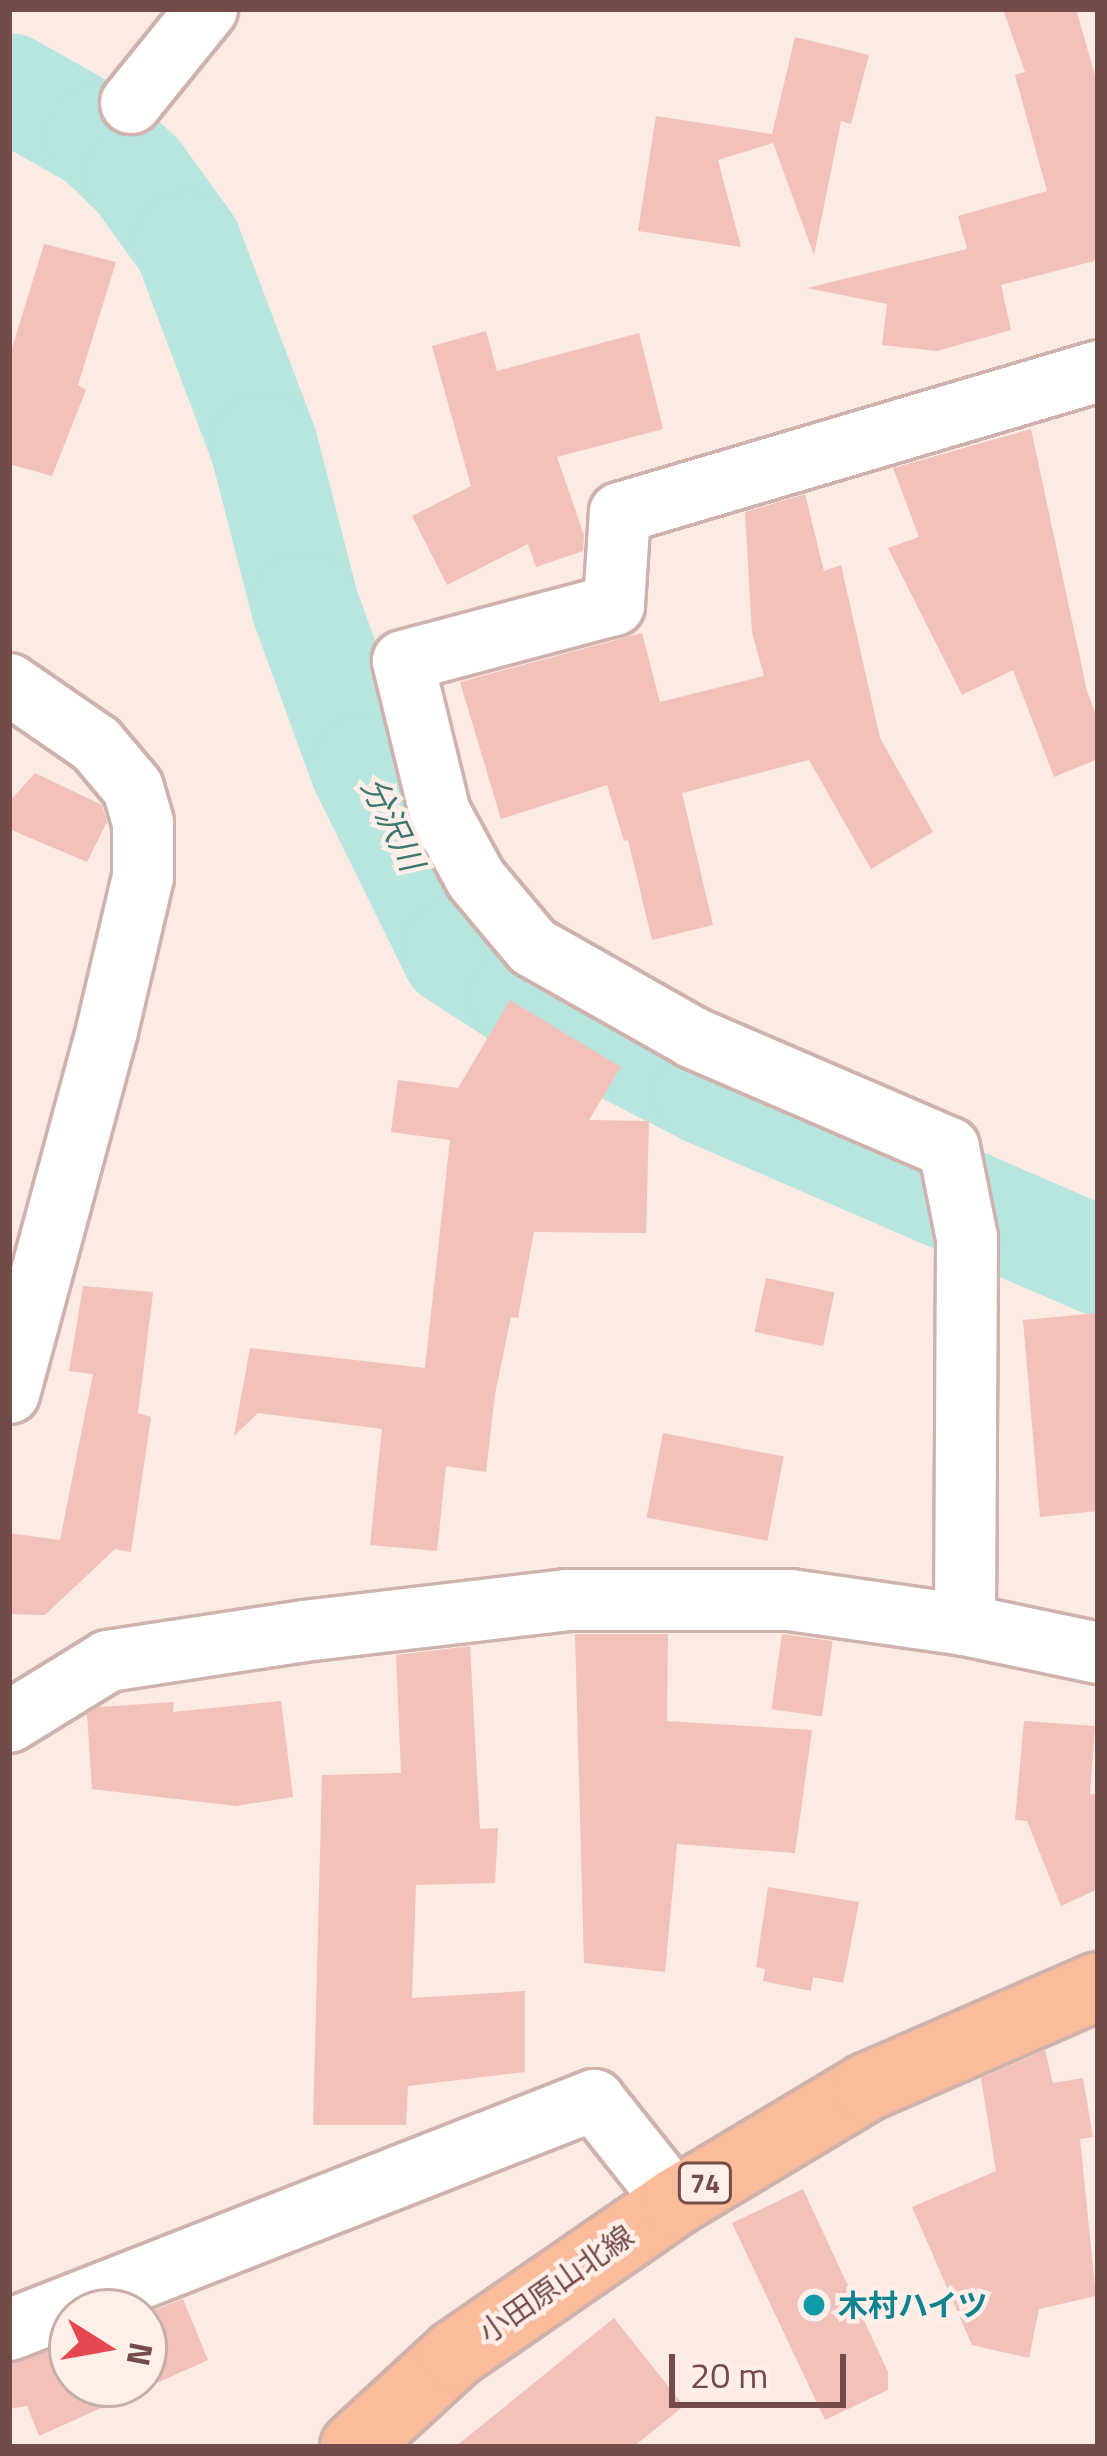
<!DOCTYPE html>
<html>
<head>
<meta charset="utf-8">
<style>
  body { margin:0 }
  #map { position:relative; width:1107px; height:2456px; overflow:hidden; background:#fcebe2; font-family:"Titillium Web","Noto Sans JP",sans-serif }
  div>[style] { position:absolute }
  .river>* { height:108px; margin:-54px; padding:0 54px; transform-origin:54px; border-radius:54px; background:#b7e5df }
  .building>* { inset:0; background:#f1c1ba; transform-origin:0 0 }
  .roads { filter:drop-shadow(3px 0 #cfb2ac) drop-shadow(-3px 0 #cfb2ac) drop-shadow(0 3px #cfb2ac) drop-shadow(0 -3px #cfb2ac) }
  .minor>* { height:60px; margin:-30px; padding:0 30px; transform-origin:30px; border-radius:30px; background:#fff }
  .primary>* { height:66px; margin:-33px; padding:0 33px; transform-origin:33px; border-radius:33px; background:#fabc9b }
  .dots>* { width:33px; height:33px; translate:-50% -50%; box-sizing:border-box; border:6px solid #ffefe8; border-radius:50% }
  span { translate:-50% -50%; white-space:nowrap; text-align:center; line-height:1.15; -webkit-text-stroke:9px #ffefe8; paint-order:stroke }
  .shield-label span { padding:3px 9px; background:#ffefe8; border:3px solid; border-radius:9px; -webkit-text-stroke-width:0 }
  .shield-label { font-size:27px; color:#734c49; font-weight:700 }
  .street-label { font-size:30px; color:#734c49 }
  .culture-label { font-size:30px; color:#0d838f; font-weight:700 }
  .left { translate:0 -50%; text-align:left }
  .water-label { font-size:33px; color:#3d7872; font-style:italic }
  .frame { position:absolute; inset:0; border:12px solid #734c49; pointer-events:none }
  .north { position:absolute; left:48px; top:2288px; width:120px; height:120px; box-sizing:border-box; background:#ffefe8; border:3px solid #c7aea8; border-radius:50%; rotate:101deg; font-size:33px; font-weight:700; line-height:48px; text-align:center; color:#734c49 }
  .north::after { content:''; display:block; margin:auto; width:42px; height:54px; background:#e54850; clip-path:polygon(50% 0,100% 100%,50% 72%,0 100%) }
  .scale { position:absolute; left:669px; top:2354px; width:177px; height:54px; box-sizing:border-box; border:6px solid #734c49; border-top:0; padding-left:15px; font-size:36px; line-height:42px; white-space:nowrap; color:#734c49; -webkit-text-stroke:9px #ffefe8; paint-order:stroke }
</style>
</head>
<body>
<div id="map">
  <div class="river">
    <div style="left:9px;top:87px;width:103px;rotate:29.5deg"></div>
    <div style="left:99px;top:138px;width:56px;rotate:44.3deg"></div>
    <div style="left:139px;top:177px;width:84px;rotate:54.2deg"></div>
    <div style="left:188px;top:245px;width:215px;rotate:69.3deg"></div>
    <div style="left:264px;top:446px;width:165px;rotate:75.6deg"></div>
    <div style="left:305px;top:606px;width:172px;rotate:70deg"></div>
    <div style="left:364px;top:768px;width:206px;rotate:63.8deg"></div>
    <div style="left:455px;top:953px;width:81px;rotate:32.9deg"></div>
    <div style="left:523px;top:997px;width:208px;rotate:27.2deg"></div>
    <div style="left:708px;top:1092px;width:425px;rotate:23.4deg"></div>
  </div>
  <div class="building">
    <div style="clip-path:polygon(1003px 9px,1076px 9px,1098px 86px,1098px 260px,1001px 285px,1011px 330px,937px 351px,882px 345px,887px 304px,807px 288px,967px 249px,958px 216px,1047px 191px,1015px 75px,1025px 72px)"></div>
    <div style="clip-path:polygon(795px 37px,869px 55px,851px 124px,841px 121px,814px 255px,773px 143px,718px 160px,741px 247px,638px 231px,656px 116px,772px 134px)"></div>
    <div style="clip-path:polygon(44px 244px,116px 262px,78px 385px,86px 390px,52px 476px,9px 464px,9px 358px)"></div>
    <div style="clip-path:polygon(486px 331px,497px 371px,639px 333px,663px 429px,557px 457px,584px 535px,583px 551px,536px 567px,528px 544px,447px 585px,412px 516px,471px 486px,432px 346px)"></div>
    <div style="clip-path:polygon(1031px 429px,1087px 691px,1098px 720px,1098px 759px,1054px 777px,1013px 670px,962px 695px,888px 548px,919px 537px,893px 468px)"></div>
    <div style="clip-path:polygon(805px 494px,824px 571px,841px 565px,880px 738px,933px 832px,871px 869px,809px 760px,682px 793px,713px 925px,652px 940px,628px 840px,624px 841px,607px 785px,501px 819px,460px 682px,642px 633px,660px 702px,764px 676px,752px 632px,745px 512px)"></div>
    <div style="clip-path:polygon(35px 773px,102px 805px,107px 822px,87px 862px,9px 829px,9px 802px)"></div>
    <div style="clip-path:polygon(510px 1000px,621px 1067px,589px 1120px,649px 1121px,646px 1233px,534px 1232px,518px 1318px,511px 1317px,495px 1394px,486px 1472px,446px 1466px,437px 1551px,370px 1545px,382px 1429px,258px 1413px,234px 1436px,250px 1348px,425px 1368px,450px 1140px,391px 1132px,398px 1080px,458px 1088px)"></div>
    <div style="left:766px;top:1278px;width:70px;height:55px;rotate:12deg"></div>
    <div style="clip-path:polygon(83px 1286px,153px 1292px,138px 1413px,151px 1417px,131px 1552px,115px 1549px,45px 1615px,9px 1614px,9px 1533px,60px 1540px,93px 1374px,69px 1371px)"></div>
    <div style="clip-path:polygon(1098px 1313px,1098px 1511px,1040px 1517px,1023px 1320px)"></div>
    <div style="left:663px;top:1433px;width:123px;height:86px;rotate:11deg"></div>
    <div style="clip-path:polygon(575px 1634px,668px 1634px,667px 1721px,812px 1730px,795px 1853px,677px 1844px,665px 1972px,584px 1963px)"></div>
    <div style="left:782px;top:1634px;width:51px;height:76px;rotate:8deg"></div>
    <div style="clip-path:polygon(470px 1646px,480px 1829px,498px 1828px,495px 1883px,416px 1885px,412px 1998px,525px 1991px,525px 2072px,408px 2086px,406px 2125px,313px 2125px,322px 1775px,401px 1773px,396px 1655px)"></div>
    <div style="clip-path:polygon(281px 1701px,293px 1797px,236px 1806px,92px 1789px,87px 1714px,99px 1707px,174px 1702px,173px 1712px)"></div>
    <div style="clip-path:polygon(1024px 1721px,1095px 1726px,1090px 1794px,1098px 1795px,1098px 1889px,1061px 1906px,1027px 1821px,1015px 1820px)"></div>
    <div style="clip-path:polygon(768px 1887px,859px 1902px,843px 1983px,813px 1977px,811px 1991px,763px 1981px,765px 1969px,756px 1967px)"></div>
    <div style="clip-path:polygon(1045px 2050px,1053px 2083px,1083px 2078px,1093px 2137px,1080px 2139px,1096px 2296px,1039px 2309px,1029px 2358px,972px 2345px,912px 2207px,996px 2171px,981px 2078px)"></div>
    <div style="clip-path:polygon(803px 2189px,888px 2372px,888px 2390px,825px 2420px,732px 2223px)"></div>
    <div style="clip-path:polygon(183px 2299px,208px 2360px,39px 2436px,27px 2406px,9px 2409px,9px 2364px,72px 2342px,72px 2384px,144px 2384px,144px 2314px)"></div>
    <div style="clip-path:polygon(614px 2318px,684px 2406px,633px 2447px,455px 2447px)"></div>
  </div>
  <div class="roads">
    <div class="minor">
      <div style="left:131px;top:103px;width:121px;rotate:-51deg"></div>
      <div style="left:9px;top:684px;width:106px;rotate:34.6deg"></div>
      <div style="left:96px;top:744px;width:57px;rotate:49.9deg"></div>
      <div style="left:133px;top:788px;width:36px;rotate:74deg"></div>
      <div style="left:143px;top:823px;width:54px;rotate:90deg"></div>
      <div style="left:143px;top:877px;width:158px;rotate:103.2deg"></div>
      <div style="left:107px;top:1031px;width:375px;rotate:105.1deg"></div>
      <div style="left:965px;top:1625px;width:387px;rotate:-89.7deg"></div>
      <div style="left:967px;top:1238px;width:92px;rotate:-101.3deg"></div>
      <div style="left:949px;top:1148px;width:278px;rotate:-156.7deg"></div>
      <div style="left:694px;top:1038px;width:185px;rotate:-150.5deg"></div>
      <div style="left:533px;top:947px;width:89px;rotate:-130deg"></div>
      <div style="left:476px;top:879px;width:75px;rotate:-118.6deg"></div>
      <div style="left:440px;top:813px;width:156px;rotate:-103.7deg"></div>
      <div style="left:403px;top:661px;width:218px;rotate:-14.9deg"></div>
      <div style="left:614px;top:605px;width:92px;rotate:-86.3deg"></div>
      <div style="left:620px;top:513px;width:499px;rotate:-16.5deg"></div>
      <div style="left:9px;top:1722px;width:116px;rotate:-31.6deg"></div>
      <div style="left:108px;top:1661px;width:198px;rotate:-8.7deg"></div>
      <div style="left:304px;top:1631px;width:265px;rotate:-6.7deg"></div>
      <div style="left:567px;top:1600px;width:223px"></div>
      <div style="left:790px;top:1600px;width:177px;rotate:8.1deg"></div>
      <div style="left:965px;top:1625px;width:136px;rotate:11.9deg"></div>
      <div style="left:9px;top:2330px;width:629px;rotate:-21.46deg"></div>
      <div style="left:594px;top:2100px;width:130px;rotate:51.5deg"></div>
    </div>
    <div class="primary">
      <div style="left:354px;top:2447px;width:137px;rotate:-42.6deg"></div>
      <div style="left:455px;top:2354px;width:267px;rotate:-34.6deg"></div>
      <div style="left:675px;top:2202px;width:224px;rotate:-30.9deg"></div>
      <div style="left:867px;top:2087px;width:252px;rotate:-23.6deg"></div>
    </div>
  </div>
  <div class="dots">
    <div style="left:814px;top:2305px;background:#0f9aa8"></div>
  </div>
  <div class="shield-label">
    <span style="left:705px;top:2183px">74</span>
  </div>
  <div class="street-label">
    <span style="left:556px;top:2284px;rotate:-35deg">小田原山北線</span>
  </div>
  <div class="culture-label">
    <span class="left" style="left:838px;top:2305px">木村ハイツ</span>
  </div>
  <div class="water-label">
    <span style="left:392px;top:824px;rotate:64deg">分沢川</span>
  </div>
  <div class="frame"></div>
  <div class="north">N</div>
  <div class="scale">20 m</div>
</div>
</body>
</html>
